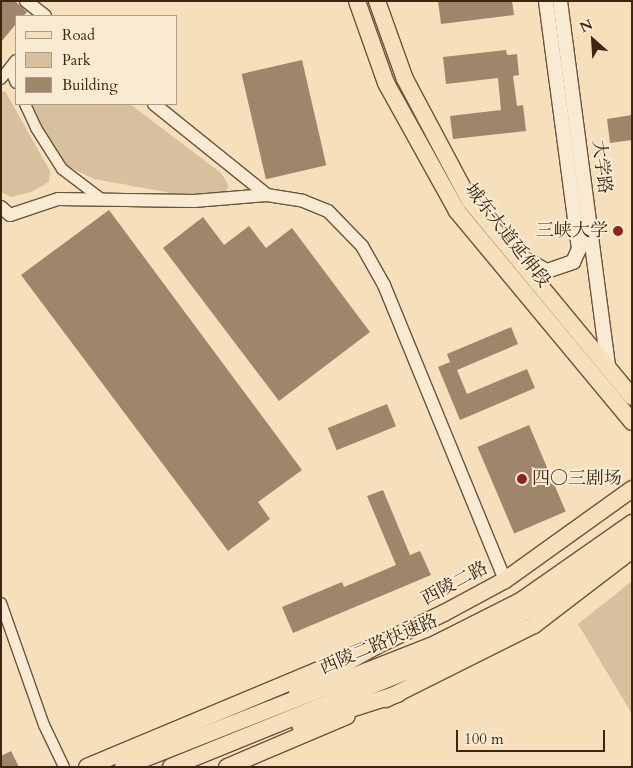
<!DOCTYPE html>
<html>
<head>
<meta charset="utf-8">
<style>
  body { margin:0 }
  #map { position:relative; width:633px; height:768px; overflow:hidden; background:#f6dfbb; font-family:Cardo,"Noto Serif SC",serif }
  div>[style] { position:absolute }
  .green>* { inset:0; background:#d7c09e }
  .building>* { inset:0; background:#9d8669; transform-origin:0 0 }
  .roads { filter:drop-shadow(1px 0 #6b543b) drop-shadow(-1px 0 #6b543b) drop-shadow(0 1px #6b543b) drop-shadow(0 -1px #6b543b) }
  .minor>* { height:10px; margin:-5px; padding:0 5px; transform-origin:5px; border-radius:5px; background:#f9ead3 }
  .tertiary>* { height:12px; margin:-6px; padding:0 6px; transform-origin:6px; border-radius:6px; background:#f9ead3 }
  .secondary>* { height:14px; margin:-7px; padding:0 7px; transform-origin:7px; border-radius:7px; background:#f9ead3 }
  .primary>* { height:16px; margin:-8px; padding:0 8px; transform-origin:8px; border-radius:8px; background:#f6dfbb }
  .trunk>* { height:16px; margin:-8px; padding:0 8px; transform-origin:8px; border-radius:8px; background:#f6dfbb }
  .dots>* { width:14px; height:14px; translate:-50% -50%; box-sizing:border-box; border:2px solid #f9ead3; border-radius:50% }
  span { translate:-50% -50%; white-space:nowrap; text-align:center; line-height:1.15; -webkit-text-stroke:4px #f9ead3; paint-order:stroke }
  .street-label { font-size:18px; color:#3d2610 }
  .poi-label { font-size:18px; color:#3d2610 }
  .right { translate:-100% -50%; text-align:right }
  .left { translate:0 -50%; text-align:left }
  .frame { position:absolute; inset:0; border:2px solid #3d2610; pointer-events:none }
  .legend { position:absolute; left:15px; top:15px; width:162px; height:90px; box-sizing:border-box; background:#f9ead3; border:1px solid #ae9c85; margin:0; padding:6px 9px; list-style:none; font-size:15px; color:#3d2610 }
  .legend li { display:flex; align-items:center; gap:10px; height:25px }
  .legend b { width:25px; border:1px solid #ae9c85 }
  .north { position:absolute; left:568px; top:15px; width:50px; height:50px; -webkit-text-stroke:4px #f9ead3; paint-order:stroke; rotate:334deg; font-size:14px; font-weight:700; line-height:20px; text-align:center; color:#3d2610 }
  .north::after { content:''; display:block; margin:auto; width:18px; height:22px; background:#3d2610; clip-path:polygon(50% 0,100% 100%,50% 72%,0 100%) }
  .scale { position:absolute; left:456px; top:730px; width:149px; height:22px; box-sizing:border-box; border:2px solid #3d2610; border-top:0; padding-left:6px; font-size:15px; line-height:18px; white-space:nowrap; color:#3d2610; -webkit-text-stroke:4px #f9ead3; paint-order:stroke }
</style>
</head>
<body>
<div id="map">
  <div class="green">
    <div style="clip-path:polygon(5px 91px,50px 171px,49px 182px,31px 192px,11px 197px,1px 192px,1px 93px)"></div>
    <div style="clip-path:polygon(29px 104px,130px 104px,221px 173px,228px 184px,227px 191px,193px 197px,94px 179px,65px 165px)"></div>
    <div style="clip-path:polygon(632px 581px,632px 714px,578px 624px)"></div>
  </div>
  <div class="building">
    <div style="clip-path:polygon(1px 1px,15px 1px,27px 12px,23px 16px,16px 16px,16px 24px,1px 42px)"></div>
    <div style="clip-path:polygon(438px 1px,512px 1px,514px 15px,441px 24px)"></div>
    <div style="clip-path:polygon(506px 50px,507px 55px,517px 54px,519px 75px,513px 76px,517px 106px,523px 105px,526px 131px,453px 139px,450px 116px,501px 110px,498px 78px,446px 84px,443px 57px)"></div>
    <div style="left:302px;top:60px;width:108px;height:62px;rotate:77deg"></div>
    <div style="clip-path:polygon(632px 115px,632px 140px,610px 143px,607px 119px)"></div>
    <div style="clip-path:polygon(109px 210px,302px 470px,258px 502px,270px 519px,228px 551px,21px 275px)"></div>
    <div style="clip-path:polygon(203px 217px,224px 245px,249px 226px,266px 248px,292px 228px,370px 332px,279px 401px,163px 248px)"></div>
    <div style="clip-path:polygon(511px 327px,518px 344px,457px 370px,467px 394px,527px 369px,535px 388px,460px 420px,438px 367px,450px 362px,447px 354px)"></div>
    <div style="left:387px;top:404px;width:24px;height:64px;rotate:68deg"></div>
    <div style="left:529px;top:425px;width:94px;height:56px;rotate:67deg"></div>
    <div style="clip-path:polygon(383px 490px,410px 555px,420px 551px,431px 575px,293px 633px,282px 607px,342px 582px,344px 587px,396px 565px,367px 496px)"></div>
    <div style="clip-path:polygon(11px 751px,19px 767px,1px 767px,1px 756px)"></div>
  </div>
  <div class="roads">
    <div class="minor">
      <div style="left:10px;top:69px;width:15px;rotate:67deg"></div>
      <div style="left:1px;top:79px;width:24px;rotate:-52deg"></div>
      <div style="left:25px;top:104px;width:26px;rotate:65deg"></div>
      <div style="left:36px;top:128px;width:49px;rotate:57.6deg"></div>
      <div style="left:62px;top:169px;width:48px;rotate:37.3deg"></div>
      <div style="left:1px;top:603px;width:129px;rotate:70.6deg"></div>
      <div style="left:44px;top:725px;width:47px;rotate:64.5deg"></div>
    </div>
    <div class="tertiary">
      <div style="left:26px;top:1px;width:24px;rotate:38deg"></div>
      <div style="left:154px;top:104px;width:145px;rotate:38.8deg"></div>
      <div style="left:1px;top:207px;width:12px;rotate:42deg"></div>
      <div style="left:10px;top:215px;width:51px;rotate:-18.4deg"></div>
      <div style="left:58px;top:199px;width:136px;rotate:0.8deg"></div>
      <div style="left:194px;top:201px;width:73px;rotate:-4.7deg"></div>
      <div style="left:267px;top:195px;width:36px;rotate:9deg"></div>
      <div style="left:303px;top:201px;width:27px;rotate:22deg"></div>
      <div style="left:328px;top:211px;width:49px;rotate:45.8deg"></div>
      <div style="left:362px;top:246px;width:45px;rotate:60.6deg"></div>
      <div style="left:384px;top:285px;width:319px;rotate:67.7deg"></div>
    </div>
    <div class="secondary">
      <div style="left:560px;top:1px;width:369px;rotate:82.5deg"></div>
      <div style="left:517px;top:254px;width:34px;rotate:30deg"></div>
      <div style="left:547px;top:271px;width:28px;rotate:-19deg"></div>
      <div style="left:573px;top:262px;width:14px;rotate:-65deg"></div>
      <div style="left:579px;top:249px;width:250px;rotate:-97.6deg"></div>
    </div>
    <div class="primary">
      <div style="left:357px;top:1px;width:87px;rotate:70.5deg"></div>
      <div style="left:386px;top:83px;width:146px;rotate:61deg"></div>
      <div style="left:457px;top:211px;width:274px;rotate:50.3deg"></div>
      <div style="left:377px;top:1px;width:83px;rotate:70.3deg"></div>
      <div style="left:405px;top:79px;width:138px;rotate:62deg"></div>
      <div style="left:470px;top:201px;width:254px;rotate:50.4deg"></div>
      <div style="left:386px;top:699px;width:165px;rotate:-26.6deg"></div>
      <div style="left:534px;top:625px;width:123px;rotate:-37.4deg"></div>
      <div style="left:87px;top:767px;width:313px;rotate:-22.7deg"></div>
      <div style="left:376px;top:646px;width:76px;rotate:-25.9deg"></div>
      <div style="left:444px;top:613px;width:69px;rotate:-28.4deg"></div>
      <div style="left:505px;top:580px;width:156px;rotate:-35.6deg"></div>
      <div style="left:227px;top:767px;width:130px;rotate:-23deg"></div>
    </div>
    <div class="trunk">
      <div style="left:297px;top:690px;width:90px;rotate:-29.1deg"></div>
      <div style="left:300px;top:725px;width:103px;rotate:-17.6deg"></div>
      <div style="left:123px;top:767px;width:338px;rotate:-21.5deg"></div>
      <div style="left:437px;top:643px;width:95px;rotate:-26.8deg"></div>
      <div style="left:522px;top:600px;width:134px;rotate:-35deg"></div>
      <div style="left:171px;top:767px;width:292px;rotate:-22.1deg"></div>
      <div style="left:442px;top:657px;width:102px;rotate:-28.6deg"></div>
      <div style="left:532px;top:608px;width:122px;rotate:-35deg"></div>
    </div>
  </div>
  <div class="dots">
    <div style="left:618px;top:231px;background:#8f2418"></div>
    <div style="left:522px;top:479px;background:#8f2418"></div>
  </div>
  <div class="street-label">
    <span style="left:601px;top:167px;rotate:83deg">大学路</span>
    <span style="left:507px;top:236px;rotate:52deg">城东大道延伸段</span>
    <span style="left:455px;top:584px;rotate:-28deg">西陵二路</span>
    <span style="left:379px;top:645px;rotate:-23deg">西陵二路快速路</span>
  </div>
  <div class="poi-label">
    <span class="right" style="left:608px;top:231px">三峡大学</span>
    <span class="left" style="left:532px;top:479px">四〇三剧场</span>
  </div>
  <div class="frame"></div>
  <ul class="legend">
  <li><b style="height:6px;background:#f6dfbb"></b>Road</li>
  <li><b style="height:14px;background:#d7c09e"></b>Park</li>
  <li><b style="height:14px;background:#9d8669"></b>Building</li>
  </ul>
  <div class="north">N</div>
  <div class="scale">100 m</div>
</div>
</body>
</html>
